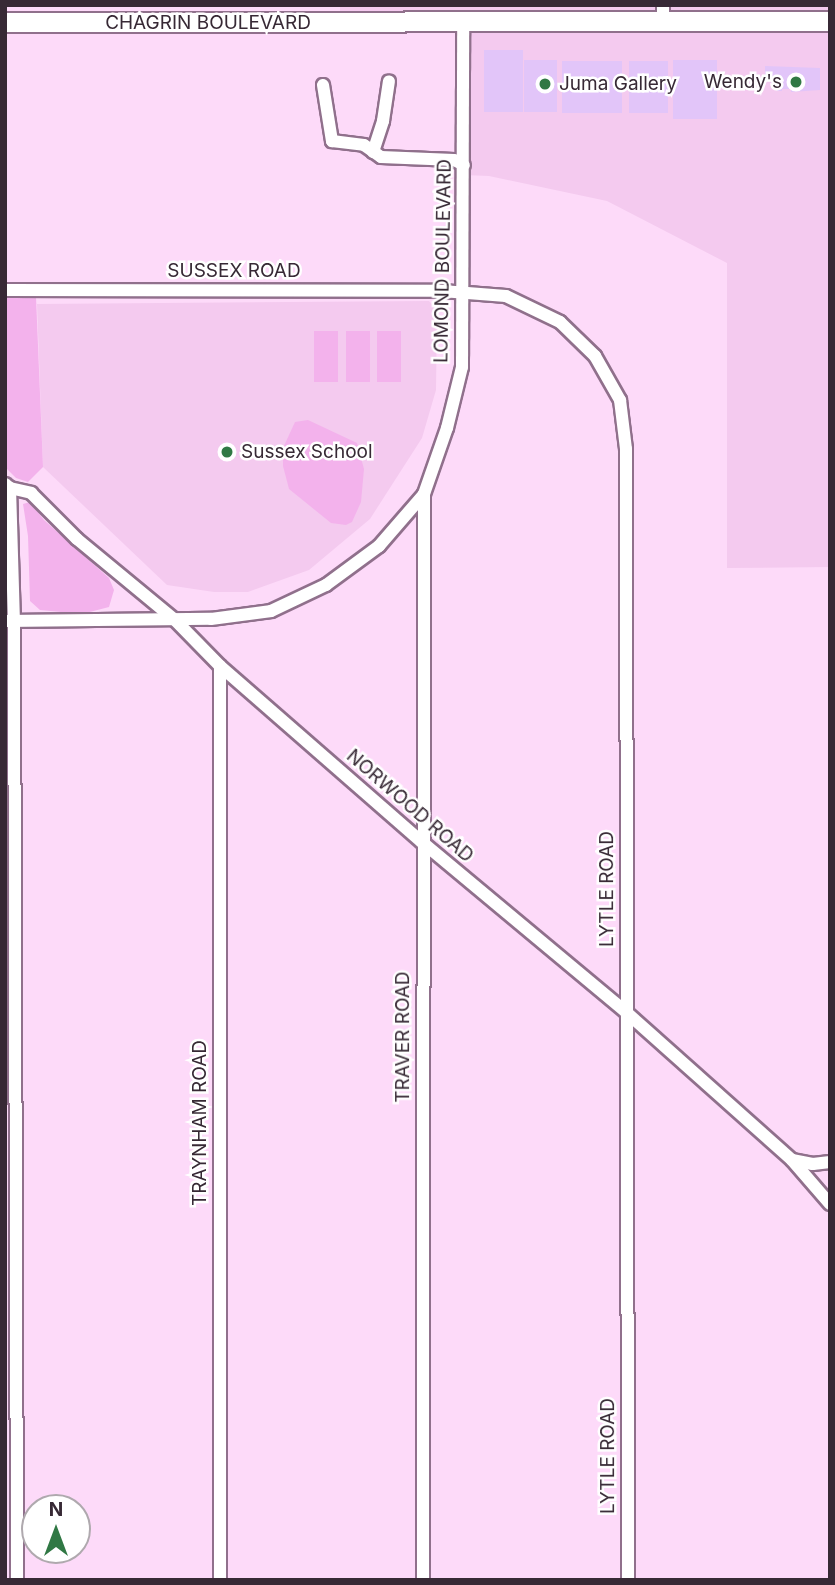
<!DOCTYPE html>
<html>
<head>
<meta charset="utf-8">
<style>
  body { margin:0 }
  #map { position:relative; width:835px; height:1585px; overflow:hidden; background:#fddaf9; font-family:Inter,sans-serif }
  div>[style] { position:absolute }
  .built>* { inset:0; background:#f4caef }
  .green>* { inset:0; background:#f3b2ec; transform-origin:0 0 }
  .building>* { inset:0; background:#e2c5f9; transform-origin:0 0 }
  .roads { filter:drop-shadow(2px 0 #90708c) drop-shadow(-2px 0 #90708c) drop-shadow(0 2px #90708c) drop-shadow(0 -2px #90708c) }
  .street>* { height:12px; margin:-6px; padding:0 6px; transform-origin:6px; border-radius:6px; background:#fff }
  .primary>* { height:19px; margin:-9.5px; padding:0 9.5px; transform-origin:9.5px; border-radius:9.5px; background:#fff }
  .dots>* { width:19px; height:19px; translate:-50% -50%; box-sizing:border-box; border:4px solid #fff; border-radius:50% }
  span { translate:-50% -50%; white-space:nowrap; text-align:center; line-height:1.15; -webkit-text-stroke:5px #fff; paint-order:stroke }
  .street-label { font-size:19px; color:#372935 }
  .poi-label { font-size:19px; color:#372935 }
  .right { translate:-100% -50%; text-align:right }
  .left { translate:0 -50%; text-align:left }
  .frame { position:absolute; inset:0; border:7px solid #372935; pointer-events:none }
  .north { position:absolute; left:21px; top:1494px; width:70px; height:70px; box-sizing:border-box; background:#fff; border:2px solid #afa9ae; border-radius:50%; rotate:0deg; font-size:19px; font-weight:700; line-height:28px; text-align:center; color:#372935 }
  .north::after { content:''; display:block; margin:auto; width:24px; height:32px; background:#307844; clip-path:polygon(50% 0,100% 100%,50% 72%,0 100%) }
</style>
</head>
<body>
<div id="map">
  <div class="built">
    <div style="clip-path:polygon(340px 5px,830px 5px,830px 567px,727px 568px,727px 263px,607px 201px,489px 176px,464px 175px,463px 22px,340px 22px)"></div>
    <div style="clip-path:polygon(429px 301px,437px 310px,436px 390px,422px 438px,370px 519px,309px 570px,248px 592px,214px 592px,167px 585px,43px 467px,37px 304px)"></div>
  </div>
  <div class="green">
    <div style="clip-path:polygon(5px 297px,36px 297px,43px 467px,28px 482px,16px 478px,5px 467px)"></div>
    <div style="left:314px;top:331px;width:24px;height:51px"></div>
    <div style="left:346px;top:331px;width:24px;height:51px"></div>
    <div style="left:377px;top:331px;width:24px;height:51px"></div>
    <div style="clip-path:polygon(308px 420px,357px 443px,364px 469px,361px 502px,352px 522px,346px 525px,331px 523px,289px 489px,283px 466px,283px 448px,295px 422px)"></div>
    <div style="clip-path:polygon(30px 502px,44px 520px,109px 578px,114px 590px,109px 607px,82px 614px,40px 610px,30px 601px,28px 536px,23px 504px)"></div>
  </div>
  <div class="building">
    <div style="left:484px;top:50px;width:39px;height:62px"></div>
    <div style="left:524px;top:60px;width:33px;height:52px"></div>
    <div style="left:673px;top:60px;width:44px;height:59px"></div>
    <div style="left:562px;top:61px;width:60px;height:52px"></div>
    <div style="left:629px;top:61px;width:39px;height:52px"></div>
    <div style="clip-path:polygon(765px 66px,820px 68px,820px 90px,791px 92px,791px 89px,782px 89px,782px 91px,777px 91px,777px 86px,771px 86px,771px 79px,765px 79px)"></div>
  </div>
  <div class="roads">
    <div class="street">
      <div style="left:663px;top:5px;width:17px;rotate:90deg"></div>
      <div style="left:323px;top:85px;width:57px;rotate:80.9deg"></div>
      <div style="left:332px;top:141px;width:32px;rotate:7deg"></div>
      <div style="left:364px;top:145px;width:21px;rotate:35deg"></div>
      <div style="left:381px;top:157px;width:73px;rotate:2.4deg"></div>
      <div style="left:454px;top:160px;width:11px;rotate:27deg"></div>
      <div style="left:373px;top:152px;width:33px;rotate:-72deg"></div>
      <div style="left:383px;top:121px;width:40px;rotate:-81.5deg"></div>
      <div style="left:5px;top:290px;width:437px;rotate:0.1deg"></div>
      <div style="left:442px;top:291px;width:64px;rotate:4.5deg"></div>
      <div style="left:506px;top:296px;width:60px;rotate:25.7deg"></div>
      <div style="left:560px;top:322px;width:49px;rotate:44.2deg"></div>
      <div style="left:595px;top:356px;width:51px;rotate:60.4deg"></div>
      <div style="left:620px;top:400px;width:49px;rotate:83deg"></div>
      <div style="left:626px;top:449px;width:1131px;rotate:89.9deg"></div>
      <div style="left:5px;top:484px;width:6px;rotate:39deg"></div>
      <div style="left:10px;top:488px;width:22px;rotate:13deg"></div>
      <div style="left:31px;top:493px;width:65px;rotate:45deg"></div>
      <div style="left:77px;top:539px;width:127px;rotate:39.6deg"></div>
      <div style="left:175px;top:620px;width:64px;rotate:45.6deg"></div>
      <div style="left:220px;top:666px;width:268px;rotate:41.1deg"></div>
      <div style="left:422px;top:842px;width:266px;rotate:39.8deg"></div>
      <div style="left:626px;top:1012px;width:222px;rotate:41.7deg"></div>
      <div style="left:792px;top:1160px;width:58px;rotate:49.2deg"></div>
      <div style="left:10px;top:488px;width:133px;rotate:88.3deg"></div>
      <div style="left:14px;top:621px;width:959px;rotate:89.82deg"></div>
      <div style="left:5px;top:621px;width:206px;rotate:-0.6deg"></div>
      <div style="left:211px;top:619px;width:61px;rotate:-7.6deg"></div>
      <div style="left:271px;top:611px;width:61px;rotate:-25.3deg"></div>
      <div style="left:326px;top:585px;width:66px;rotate:-36.3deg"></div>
      <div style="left:379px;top:546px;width:69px;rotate:-49.1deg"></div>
      <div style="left:424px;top:494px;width:70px;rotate:-70.8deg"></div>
      <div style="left:447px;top:428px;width:63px;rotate:-76.2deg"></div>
      <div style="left:462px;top:367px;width:345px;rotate:-89.8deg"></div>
      <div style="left:792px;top:1160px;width:21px;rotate:11deg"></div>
      <div style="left:813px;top:1164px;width:17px;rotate:-7deg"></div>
      <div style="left:220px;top:1580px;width:914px;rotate:-90deg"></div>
      <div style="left:423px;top:1580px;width:1086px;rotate:-89.95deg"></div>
    </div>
    <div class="primary">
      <div style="left:5px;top:22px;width:825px;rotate:-0.07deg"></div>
    </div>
  </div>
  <div class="dots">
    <div style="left:796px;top:82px;background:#307844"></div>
    <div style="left:545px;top:84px;background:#307844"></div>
    <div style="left:227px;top:452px;background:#307844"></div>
  </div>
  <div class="street-label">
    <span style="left:208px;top:23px">CHAGRIN BOULEVARD</span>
    <span style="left:443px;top:261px;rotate:-89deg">LOMOND BOULEVARD</span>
    <span style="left:234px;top:271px">SUSSEX ROAD</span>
    <span style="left:410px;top:806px;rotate:41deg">NORWOOD ROAD</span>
    <span style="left:607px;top:889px;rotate:-90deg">LYTLE ROAD</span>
    <span style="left:403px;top:1037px;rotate:-90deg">TRAVER ROAD</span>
    <span style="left:200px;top:1123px;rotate:-90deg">TRAYNHAM ROAD</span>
    <span style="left:608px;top:1456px;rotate:-90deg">LYTLE ROAD</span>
  </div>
  <div class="poi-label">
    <span class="right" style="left:782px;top:82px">Wendy's</span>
    <span class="left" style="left:559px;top:84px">Juma Gallery</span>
    <span class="left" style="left:241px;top:452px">Sussex School</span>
  </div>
  <div class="frame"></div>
  <div class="north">N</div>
</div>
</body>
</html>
